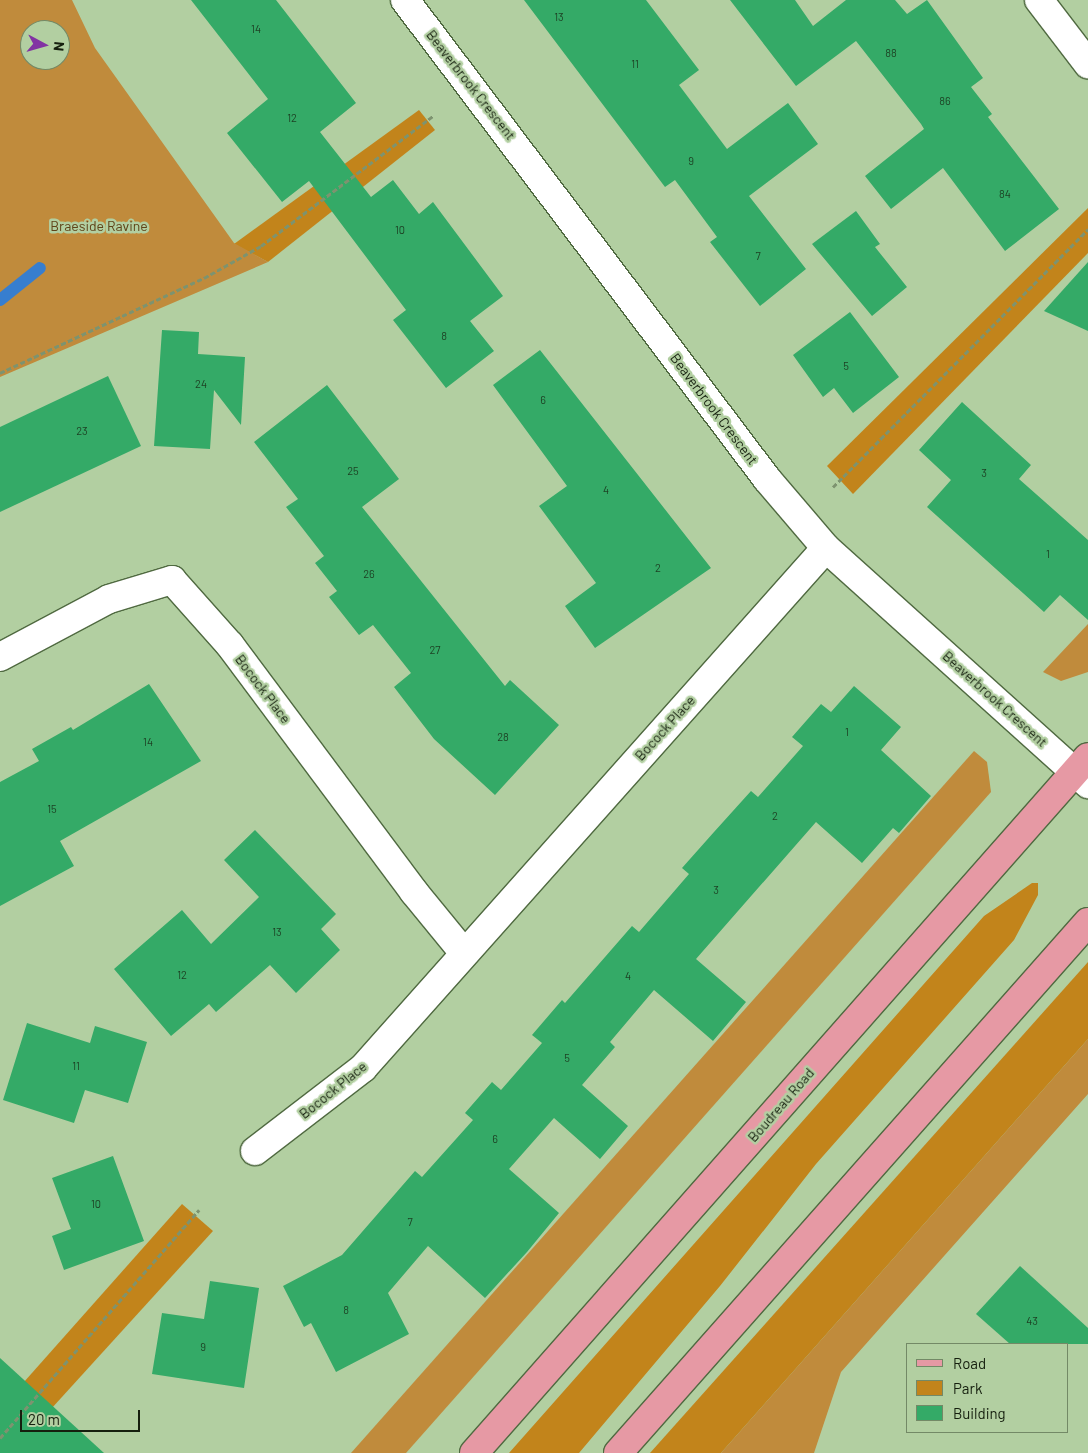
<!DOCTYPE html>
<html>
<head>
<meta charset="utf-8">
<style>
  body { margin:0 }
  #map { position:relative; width:1088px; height:1453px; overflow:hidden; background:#b2cfa1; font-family:Barlow,sans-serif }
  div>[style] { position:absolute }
  .green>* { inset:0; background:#c2841b }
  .forest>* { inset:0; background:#c08b3c }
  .stream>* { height:12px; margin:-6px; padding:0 6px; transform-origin:6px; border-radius:6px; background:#377ecf }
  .building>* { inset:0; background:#34aa67 }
  .path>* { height:3px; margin-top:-1.5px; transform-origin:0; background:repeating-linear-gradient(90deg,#7d936f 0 5px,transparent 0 7.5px) }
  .roads { filter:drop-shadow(1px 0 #506a41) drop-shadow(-1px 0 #506a41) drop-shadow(0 1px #506a41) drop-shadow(0 -1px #506a41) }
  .minor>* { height:28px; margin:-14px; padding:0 14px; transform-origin:14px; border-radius:14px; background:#fff }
  .major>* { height:28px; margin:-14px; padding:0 14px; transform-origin:14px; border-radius:14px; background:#e699a4 }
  span { translate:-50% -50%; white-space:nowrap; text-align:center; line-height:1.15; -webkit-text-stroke:5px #b2cfa1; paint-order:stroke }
  .number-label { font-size:11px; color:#1d4224 }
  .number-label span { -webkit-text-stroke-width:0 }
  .street-label { font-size:14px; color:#151f0e }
  .park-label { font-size:14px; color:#5f4318 }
  .legend { position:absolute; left:906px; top:1343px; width:162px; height:90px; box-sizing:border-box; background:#b2cfa1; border:1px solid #738966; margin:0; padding:6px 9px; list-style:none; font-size:15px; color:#151f0e }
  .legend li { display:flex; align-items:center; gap:10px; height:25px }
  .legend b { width:25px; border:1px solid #738966 }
  .north { position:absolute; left:20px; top:20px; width:50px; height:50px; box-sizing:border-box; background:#b2cfa1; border:1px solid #738966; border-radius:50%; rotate:96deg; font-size:14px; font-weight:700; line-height:20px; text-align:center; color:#151f0e }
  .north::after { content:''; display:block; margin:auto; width:18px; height:22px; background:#8233a3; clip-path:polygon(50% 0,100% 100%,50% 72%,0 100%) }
  .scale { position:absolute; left:20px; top:1410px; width:120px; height:22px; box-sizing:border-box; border:2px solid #151f0e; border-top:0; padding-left:6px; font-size:15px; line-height:18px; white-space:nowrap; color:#151f0e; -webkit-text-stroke:4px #b2cfa1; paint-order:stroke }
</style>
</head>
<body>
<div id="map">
  <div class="green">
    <div style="clip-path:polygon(419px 110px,435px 130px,268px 262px,234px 244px)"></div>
    <div style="clip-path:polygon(1088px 208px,1088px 253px,853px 494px,827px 466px)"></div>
    <div style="clip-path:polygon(1032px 883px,1038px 883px,1038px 895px,1014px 940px,816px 1164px,720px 1286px,579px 1453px,509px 1453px,984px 916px)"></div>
    <div style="clip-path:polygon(1088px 962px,1088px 1039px,721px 1453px,650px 1453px)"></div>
    <div style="clip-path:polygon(182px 1204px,213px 1231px,11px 1453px,0 1453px,0 1409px)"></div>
  </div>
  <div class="forest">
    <div style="clip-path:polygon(evenodd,0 0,72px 0,95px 48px,234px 243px,268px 262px,0 377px,0 0,30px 30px,60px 30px,60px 60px,30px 60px,30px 30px)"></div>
    <div style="clip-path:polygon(1088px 624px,1088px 672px,1061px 681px,1043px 672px)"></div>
    <div style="clip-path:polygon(974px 751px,987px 762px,991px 792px,406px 1453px,351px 1453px)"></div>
    <div style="clip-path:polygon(1088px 1039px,1088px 1094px,841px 1372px,814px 1453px,721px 1453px)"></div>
  </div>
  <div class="stream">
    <div style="left:0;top:300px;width:51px;rotate:-38.7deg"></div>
  </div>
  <div class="building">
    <div style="clip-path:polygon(191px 0,276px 0,356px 103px,320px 132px,371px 197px,393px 180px,419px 214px,433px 202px,503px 296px,470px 321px,494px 351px,446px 388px,393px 320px,406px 310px,309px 181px,282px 202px,227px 133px,268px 99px)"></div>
    <div style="clip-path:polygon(524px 0,646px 0,699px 70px,679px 85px,727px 149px,788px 103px,818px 144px,749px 196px,806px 269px,760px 306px,710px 242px,717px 237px,675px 180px,665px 187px)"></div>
    <div style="clip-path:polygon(730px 0,795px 0,813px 26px,846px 0,895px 0,907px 14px,927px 0,983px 78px,971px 87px,992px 114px,988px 117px,1059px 209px,1005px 251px,943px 168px,891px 209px,865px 176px,924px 129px,921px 124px,856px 41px,796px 86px)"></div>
    <div style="clip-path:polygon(856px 211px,880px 244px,875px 247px,907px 287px,872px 316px,812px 244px)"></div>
    <div style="clip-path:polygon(1088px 262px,1088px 331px,1044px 311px)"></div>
    <div style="clip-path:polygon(850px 312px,899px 377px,853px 413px,834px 388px,823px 397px,793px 355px)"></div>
    <div style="clip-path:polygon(162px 330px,199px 332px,198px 354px,245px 357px,241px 425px,214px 390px,210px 449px,154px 446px)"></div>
    <div style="clip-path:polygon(540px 350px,711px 568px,595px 648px,565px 606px,596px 583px,539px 506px,567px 486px,493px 385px)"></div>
    <div style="clip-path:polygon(108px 376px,141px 446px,0 512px,0 427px)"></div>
    <div style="clip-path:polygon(327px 385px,399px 479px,362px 507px,505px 686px,510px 680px,559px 725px,495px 795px,434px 739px,394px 687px,411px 673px,373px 625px,359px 635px,329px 597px,337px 591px,315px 563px,324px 556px,286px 507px,298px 499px,254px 442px)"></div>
    <div style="clip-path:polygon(962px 402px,1031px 465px,1019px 479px,1088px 540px,1088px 620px,1060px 595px,1044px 612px,927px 507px,951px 480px,919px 450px)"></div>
    <div style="clip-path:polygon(149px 684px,201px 761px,60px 841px,74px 866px,0 906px,0 782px,39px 761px,32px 749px,71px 727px,73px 730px)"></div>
    <div style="clip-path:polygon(854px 686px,901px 727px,881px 750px,931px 796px,899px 833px,893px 828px,862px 863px,816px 822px,696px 959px,746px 1002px,713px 1041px,654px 990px,610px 1042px,615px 1047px,582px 1085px,628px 1126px,600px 1159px,554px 1118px,509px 1169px,559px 1213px,527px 1252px,485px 1298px,428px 1246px,388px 1293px,409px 1334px,336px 1372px,311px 1323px,304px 1327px,283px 1286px,342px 1255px,415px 1171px,422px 1177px,473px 1120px,465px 1113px,492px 1082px,501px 1090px,542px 1043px,532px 1035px,562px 1000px,565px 1003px,632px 926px,639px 932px,689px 874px,682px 868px,714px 832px,751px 791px,758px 797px,803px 746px,792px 737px,821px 704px,831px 712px)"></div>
    <div style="clip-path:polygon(255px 830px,336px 914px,321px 929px,340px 950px,296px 993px,270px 965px,216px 1012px,209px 1004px,171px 1036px,114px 969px,182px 910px,211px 944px,259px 897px,224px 860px)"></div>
    <div style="clip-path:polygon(27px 1023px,90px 1043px,95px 1026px,147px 1042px,128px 1103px,85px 1090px,74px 1123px,3px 1100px)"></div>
    <div style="clip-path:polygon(113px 1156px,144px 1241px,64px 1270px,52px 1236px,71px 1229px,52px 1178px)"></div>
    <div style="clip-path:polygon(1020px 1266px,1088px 1328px,1088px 1344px,1010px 1344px,976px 1314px)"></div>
    <div style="clip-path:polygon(210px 1281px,259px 1288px,244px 1388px,152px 1374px,162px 1313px,204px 1319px)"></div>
    <div style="clip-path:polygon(0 1358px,104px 1453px,0 1453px)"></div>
  </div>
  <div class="path">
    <div style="left:0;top:373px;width:225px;rotate:-25deg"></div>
    <div style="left:204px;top:278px;width:65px;rotate:-29.3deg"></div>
    <div style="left:261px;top:246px;width:217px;rotate:-37.1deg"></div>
    <div style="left:833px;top:487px;width:363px;rotate:-45.3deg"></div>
    <div style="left:0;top:1438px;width:303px;rotate:-48.9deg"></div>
  </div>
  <div class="roads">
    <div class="minor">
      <div style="left:405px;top:0;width:600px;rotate:52.92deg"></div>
      <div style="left:767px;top:479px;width:91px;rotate:49.5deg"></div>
      <div style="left:826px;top:548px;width:353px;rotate:42deg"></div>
      <div style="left:1039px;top:0;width:81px;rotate:52.6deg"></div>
      <div style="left:0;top:657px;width:123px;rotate:-28deg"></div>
      <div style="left:109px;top:599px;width:66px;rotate:-16.8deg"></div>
      <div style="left:172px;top:580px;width:87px;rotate:48.3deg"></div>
      <div style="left:230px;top:645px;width:308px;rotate:53.3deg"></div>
      <div style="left:414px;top:892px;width:79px;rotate:50.7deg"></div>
      <div style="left:255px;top:1151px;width:136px;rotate:-37.5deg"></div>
      <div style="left:363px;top:1068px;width:696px;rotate:-48.32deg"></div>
    </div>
    <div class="major">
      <div style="left:474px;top:1453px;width:928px;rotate:-48.58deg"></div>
      <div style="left:618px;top:1453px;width:709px;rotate:-48.49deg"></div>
    </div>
  </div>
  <div class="number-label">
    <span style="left:559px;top:17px">13</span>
    <span style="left:256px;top:29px">14</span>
    <span style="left:891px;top:53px">88</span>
    <span style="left:635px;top:64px">11</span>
    <span style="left:945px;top:101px">86</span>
    <span style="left:292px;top:118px">12</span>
    <span style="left:691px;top:161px">9</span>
    <span style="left:1005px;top:194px">84</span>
    <span style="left:400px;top:230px">10</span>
    <span style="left:758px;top:256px">7</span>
    <span style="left:444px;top:336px">8</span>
    <span style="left:846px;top:366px">5</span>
    <span style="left:201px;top:384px">24</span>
    <span style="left:543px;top:400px">6</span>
    <span style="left:82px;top:431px">23</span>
    <span style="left:353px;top:471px">25</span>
    <span style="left:984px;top:473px">3</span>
    <span style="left:606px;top:490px">4</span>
    <span style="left:1048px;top:554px">1</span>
    <span style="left:658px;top:568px">2</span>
    <span style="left:369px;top:574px">26</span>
    <span style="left:435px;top:650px">27</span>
    <span style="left:847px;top:732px">1</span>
    <span style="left:503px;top:737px">28</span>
    <span style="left:148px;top:742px">14</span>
    <span style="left:52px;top:809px">15</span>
    <span style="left:775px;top:816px">2</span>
    <span style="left:716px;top:890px">3</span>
    <span style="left:277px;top:932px">13</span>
    <span style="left:182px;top:975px">12</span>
    <span style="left:628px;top:976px">4</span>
    <span style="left:567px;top:1058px">5</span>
    <span style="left:76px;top:1066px">11</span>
    <span style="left:495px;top:1139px">6</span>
    <span style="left:96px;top:1204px">10</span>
    <span style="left:410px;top:1222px">7</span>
    <span style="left:346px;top:1310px">8</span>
    <span style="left:1032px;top:1321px">43</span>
    <span style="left:203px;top:1347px">9</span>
  </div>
  <div class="street-label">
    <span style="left:471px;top:85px;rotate:52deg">Beaverbrook Crescent</span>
    <span style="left:714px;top:409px;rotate:53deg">Beaverbrook Crescent</span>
    <span style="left:263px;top:689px;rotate:53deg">Bocock Place</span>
    <span style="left:995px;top:699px;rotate:42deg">Beaverbrook Crescent</span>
    <span style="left:665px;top:728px;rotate:-48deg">Bocock Place</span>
    <span style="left:333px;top:1090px;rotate:-39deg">Bocock Place</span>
    <span style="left:781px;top:1105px;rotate:-49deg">Boudreau Road</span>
  </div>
  <div class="park-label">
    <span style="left:99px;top:226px">Braeside Ravine</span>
  </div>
  <ul class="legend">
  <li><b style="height:6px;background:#e699a4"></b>Road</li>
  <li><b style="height:14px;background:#c2841b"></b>Park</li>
  <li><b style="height:14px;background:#34aa67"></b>Building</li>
  </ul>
  <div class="north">N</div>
  <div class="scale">20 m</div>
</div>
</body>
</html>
